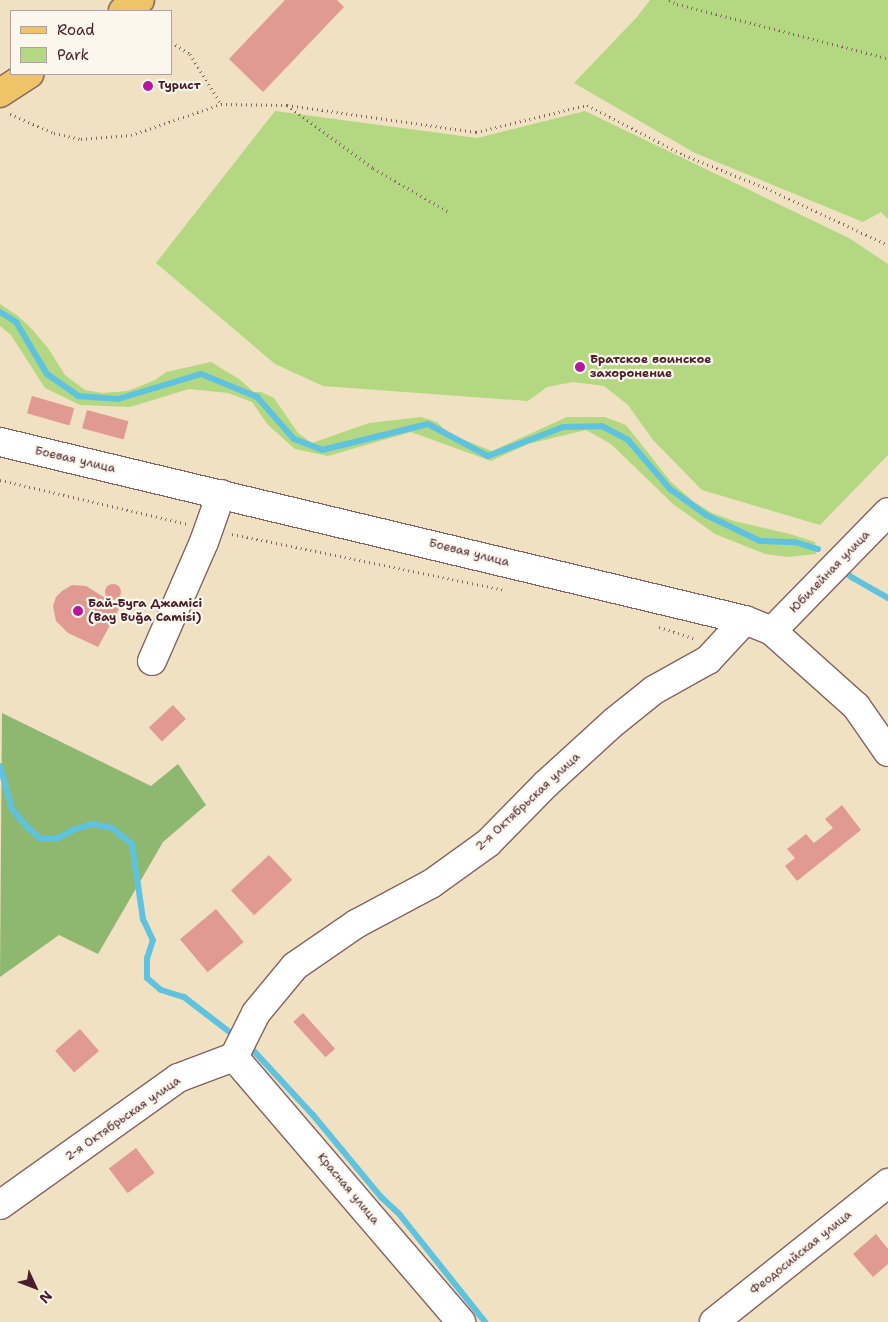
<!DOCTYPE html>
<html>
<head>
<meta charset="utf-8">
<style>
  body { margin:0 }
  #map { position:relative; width:888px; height:1322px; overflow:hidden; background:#efe1c2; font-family:"Shantell Sans",sans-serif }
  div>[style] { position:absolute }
  .green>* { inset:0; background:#b3d881 }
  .forest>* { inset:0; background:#8eb86f }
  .stream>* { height:6px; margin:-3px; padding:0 3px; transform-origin:3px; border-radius:3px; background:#5fc2de }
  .building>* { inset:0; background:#e19a92; transform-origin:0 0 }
  .round { border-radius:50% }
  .path>* { height:3px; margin-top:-1.5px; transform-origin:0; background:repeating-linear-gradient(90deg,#846360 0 1px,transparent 0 5px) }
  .roads { filter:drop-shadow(1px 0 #846360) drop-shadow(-1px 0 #846360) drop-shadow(0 1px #846360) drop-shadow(0 -1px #846360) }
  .minor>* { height:28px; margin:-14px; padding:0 14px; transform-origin:14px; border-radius:14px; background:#fff }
  .major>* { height:28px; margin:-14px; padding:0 14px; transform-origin:14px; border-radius:14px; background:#efc469 }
  .dots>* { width:14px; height:14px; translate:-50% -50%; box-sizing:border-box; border:2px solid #fbf7ec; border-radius:50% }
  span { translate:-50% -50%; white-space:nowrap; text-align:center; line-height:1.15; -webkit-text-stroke:4.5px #fbf7ec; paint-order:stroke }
  .poi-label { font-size:12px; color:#4a1f2b; font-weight:700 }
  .left { translate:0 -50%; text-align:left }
  .street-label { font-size:12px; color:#4a1f2b }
  .legend { position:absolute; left:10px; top:10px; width:162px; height:65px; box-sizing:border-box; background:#fbf7ec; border:1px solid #b4a19f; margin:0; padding:6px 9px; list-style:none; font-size:15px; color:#4a1f2b }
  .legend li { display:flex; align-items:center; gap:10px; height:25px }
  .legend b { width:25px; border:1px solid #b4a19f }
  .north { position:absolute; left:10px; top:1262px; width:50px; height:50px; -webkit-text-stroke:4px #fbf7ec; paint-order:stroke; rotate:133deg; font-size:14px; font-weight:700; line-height:20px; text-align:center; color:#4a1f2b }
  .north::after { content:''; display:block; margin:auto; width:18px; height:22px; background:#4a1f2b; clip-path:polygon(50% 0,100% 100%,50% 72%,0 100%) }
</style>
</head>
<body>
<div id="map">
  <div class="green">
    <div style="clip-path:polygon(650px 0,888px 0,888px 219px,881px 212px,863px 222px,695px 153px,574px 83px,637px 17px)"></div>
    <div style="clip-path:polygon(275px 111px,477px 138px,585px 111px,849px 238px,888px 264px,888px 455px,820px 525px,702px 490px,653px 440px,628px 405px,604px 386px,573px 382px,547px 387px,528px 401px,323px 386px,275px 364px,156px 263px)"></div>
    <div style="clip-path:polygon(0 304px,18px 316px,30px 327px,48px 348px,65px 375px,85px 390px,102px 393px,128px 391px,155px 380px,166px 372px,211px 362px,239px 379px,254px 392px,261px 392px,274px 398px,298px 433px,312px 443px,369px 423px,421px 417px,437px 422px,449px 434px,492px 451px,567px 417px,605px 417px,626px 425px,671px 482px,693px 501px,712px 513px,734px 521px,790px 534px,815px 542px,816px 554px,789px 557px,765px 554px,715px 534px,673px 504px,611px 444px,586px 430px,528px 444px,491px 461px,411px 432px,328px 456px,295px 449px,268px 425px,252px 402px,228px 393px,189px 389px,130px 407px,80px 405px,45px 388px,11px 335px,0 326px)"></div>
  </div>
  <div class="forest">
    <div style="clip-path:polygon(2px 713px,151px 786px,178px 764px,206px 805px,163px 842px,98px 954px,59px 935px,0 977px)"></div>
  </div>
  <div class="stream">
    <div style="left:0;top:312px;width:19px;rotate:32deg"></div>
    <div style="left:16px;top:322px;width:61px;rotate:59.2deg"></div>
    <div style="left:47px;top:374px;width:38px;rotate:35deg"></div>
    <div style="left:78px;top:396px;width:40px;rotate:4.3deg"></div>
    <div style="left:118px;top:399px;width:87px;rotate:-16.8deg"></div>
    <div style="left:201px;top:374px;width:61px;rotate:22.3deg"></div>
    <div style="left:257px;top:397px;width:56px;rotate:48.6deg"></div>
    <div style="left:294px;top:439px;width:30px;rotate:21deg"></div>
    <div style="left:322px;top:450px;width:109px;rotate:-13.8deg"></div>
    <div style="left:428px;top:424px;width:68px;rotate:28.1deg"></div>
    <div style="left:488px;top:456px;width:80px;rotate:-21.1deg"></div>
    <div style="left:563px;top:427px;width:39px;rotate:-1deg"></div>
    <div style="left:602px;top:426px;width:30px;rotate:28deg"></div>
    <div style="left:628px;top:440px;width:65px;rotate:49.4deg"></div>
    <div style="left:670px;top:489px;width:44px;rotate:35.8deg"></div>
    <div style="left:706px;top:515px;width:60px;rotate:25.7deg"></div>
    <div style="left:760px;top:541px;width:35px;rotate:2deg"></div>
    <div style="left:795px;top:542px;width:24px;rotate:17deg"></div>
    <div style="left:841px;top:569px;width:15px;rotate:37deg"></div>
    <div style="left:853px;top:578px;width:40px;rotate:29.7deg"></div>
    <div style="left:0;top:766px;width:45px;rotate:74.4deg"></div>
    <div style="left:12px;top:809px;width:23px;rotate:50deg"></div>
    <div style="left:27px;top:827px;width:18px;rotate:41deg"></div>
    <div style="left:41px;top:839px;width:15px"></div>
    <div style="left:56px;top:839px;width:19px;rotate:-28deg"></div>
    <div style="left:73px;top:830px;width:20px;rotate:-18deg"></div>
    <div style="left:92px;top:824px;width:20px;rotate:11deg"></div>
    <div style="left:112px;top:828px;width:26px;rotate:39deg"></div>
    <div style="left:132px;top:844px;width:76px;rotate:81.7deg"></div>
    <div style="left:143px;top:919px;width:23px;rotate:65deg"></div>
    <div style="left:153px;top:940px;width:19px;rotate:108deg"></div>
    <div style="left:147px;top:958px;width:20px;rotate:90deg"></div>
    <div style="left:147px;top:978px;width:18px;rotate:41deg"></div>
    <div style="left:161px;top:990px;width:24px;rotate:17deg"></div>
    <div style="left:184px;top:997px;width:61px;rotate:37.6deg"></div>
    <div style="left:253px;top:1050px;width:88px;rotate:47.3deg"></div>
    <div style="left:313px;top:1115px;width:107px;rotate:50.3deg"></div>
    <div style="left:381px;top:1197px;width:26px;rotate:43deg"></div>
    <div style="left:400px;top:1215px;width:137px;rotate:51.5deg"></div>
  </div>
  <div class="building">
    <div style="clip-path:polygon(285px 0,337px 0,344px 7px,263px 92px,229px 59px)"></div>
    <div style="left:32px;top:396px;width:44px;height:18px;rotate:16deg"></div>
    <div style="left:87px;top:410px;width:43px;height:19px;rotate:15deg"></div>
    <div class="round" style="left:105px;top:584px;width:16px;height:16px"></div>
    <div style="clip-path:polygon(72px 585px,86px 586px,120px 607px,98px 647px,68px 633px,56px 621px,53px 606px,56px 597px,62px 591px)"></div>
    <div style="left:173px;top:705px;width:19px;height:33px;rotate:47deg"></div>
    <div style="clip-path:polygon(842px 805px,861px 830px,797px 881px,785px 866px,795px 858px,787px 849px,806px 834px,814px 843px,833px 828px,825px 819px)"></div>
    <div style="left:269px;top:855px;width:34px;height:52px;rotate:47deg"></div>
    <div style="left:216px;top:909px;width:43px;height:47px;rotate:50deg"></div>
    <div style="left:303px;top:1013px;width:48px;height:13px;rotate:48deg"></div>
    <div style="left:80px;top:1029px;width:29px;height:33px;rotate:49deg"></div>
    <div style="left:136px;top:1148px;width:31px;height:34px;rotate:53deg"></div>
    <div style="clip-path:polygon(876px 1234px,888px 1249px,888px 1264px,873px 1277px,853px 1254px)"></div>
  </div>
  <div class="path">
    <div style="left:669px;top:0;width:9px;rotate:27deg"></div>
    <div style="left:677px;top:4px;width:218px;rotate:14.4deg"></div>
    <div style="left:171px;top:42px;width:22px;rotate:32deg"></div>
    <div style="left:190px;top:54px;width:59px;rotate:58.2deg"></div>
    <div style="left:287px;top:105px;width:191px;rotate:8.1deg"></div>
    <div style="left:476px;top:132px;width:114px;rotate:-13.7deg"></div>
    <div style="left:587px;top:105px;width:109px;rotate:27.3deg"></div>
    <div style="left:684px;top:155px;width:88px;rotate:21.9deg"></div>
    <div style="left:766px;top:188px;width:135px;rotate:25deg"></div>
    <div style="left:10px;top:114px;width:48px;rotate:23.4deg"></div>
    <div style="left:54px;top:133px;width:28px;rotate:13deg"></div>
    <div style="left:81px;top:139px;width:50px;rotate:-4.6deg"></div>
    <div style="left:131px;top:135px;width:95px;rotate:-19deg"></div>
    <div style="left:221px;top:104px;width:66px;rotate:0.9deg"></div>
    <div style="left:287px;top:105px;width:107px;rotate:36.2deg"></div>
    <div style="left:373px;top:168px;width:88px;rotate:30.1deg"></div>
    <div style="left:0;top:480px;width:192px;rotate:13.2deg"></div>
    <div style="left:232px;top:534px;width:279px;rotate:11.6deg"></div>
    <div style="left:659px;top:627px;width:39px;rotate:18deg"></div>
  </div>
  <div class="roads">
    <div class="minor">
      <div style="left:0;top:442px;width:766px;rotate:13.44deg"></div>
      <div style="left:745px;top:620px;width:29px;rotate:22deg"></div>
      <div style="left:772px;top:631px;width:113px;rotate:41.8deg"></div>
      <div style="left:856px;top:706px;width:56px;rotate:55.2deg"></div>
      <div style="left:772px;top:631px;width:166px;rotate:-45.7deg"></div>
      <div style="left:152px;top:661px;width:130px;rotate:-66.4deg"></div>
      <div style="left:204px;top:542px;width:51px;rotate:-70.5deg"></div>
      <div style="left:234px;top:1057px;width:349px;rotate:49.4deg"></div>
      <div style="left:0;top:1205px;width:219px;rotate:-35.5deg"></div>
      <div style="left:178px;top:1078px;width:60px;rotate:-20.6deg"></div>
      <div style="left:234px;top:1057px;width:49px;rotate:-63.4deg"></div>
      <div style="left:256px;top:1013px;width:61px;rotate:-50.3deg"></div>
      <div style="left:295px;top:966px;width:74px;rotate:-34.5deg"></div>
      <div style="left:356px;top:924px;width:85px;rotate:-28.1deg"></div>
      <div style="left:431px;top:884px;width:70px;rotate:-35.7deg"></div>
      <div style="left:488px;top:843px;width:83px;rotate:-45.5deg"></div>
      <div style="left:546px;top:784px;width:92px;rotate:-42.4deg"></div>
      <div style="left:614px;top:722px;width:51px;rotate:-38.7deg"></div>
      <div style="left:654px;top:690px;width:62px;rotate:-29.1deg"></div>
      <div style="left:708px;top:660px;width:54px;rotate:-47.2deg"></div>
      <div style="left:714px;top:1322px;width:223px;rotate:-38.6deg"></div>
    </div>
    <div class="major">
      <div style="left:123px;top:11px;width:20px;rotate:-33deg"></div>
      <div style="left:0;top:93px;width:35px;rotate:-33deg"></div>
    </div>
  </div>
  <div class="dots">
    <div style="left:148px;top:86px;background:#b5179e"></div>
    <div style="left:580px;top:367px;background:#b5179e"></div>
    <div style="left:78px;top:611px;background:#b5179e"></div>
  </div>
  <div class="poi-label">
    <span class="left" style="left:158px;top:86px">Турист</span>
    <span class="left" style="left:590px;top:367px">Братское воинское<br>захоронение</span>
    <span class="left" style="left:88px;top:611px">Бай-Буга Джамісі<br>(Bay Buğa Camisi)</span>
  </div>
  <div class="street-label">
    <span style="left:75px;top:460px;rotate:13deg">Боевая улица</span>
    <span style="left:469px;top:553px;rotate:14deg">Боевая улица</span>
    <span style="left:830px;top:572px;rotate:-46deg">Юбилейная улица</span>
    <span style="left:528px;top:802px;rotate:-43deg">2-я Октябрьская улица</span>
    <span style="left:123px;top:1119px;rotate:-35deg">2-я Октябрьская улица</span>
    <span style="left:348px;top:1189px;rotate:50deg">Красная улица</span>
    <span style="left:801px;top:1253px;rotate:-39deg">Феодосийская улица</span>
  </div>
  <ul class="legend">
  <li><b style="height:6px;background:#efc469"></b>Road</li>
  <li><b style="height:14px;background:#b3d881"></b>Park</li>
  </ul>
  <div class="north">N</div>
</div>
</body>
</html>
